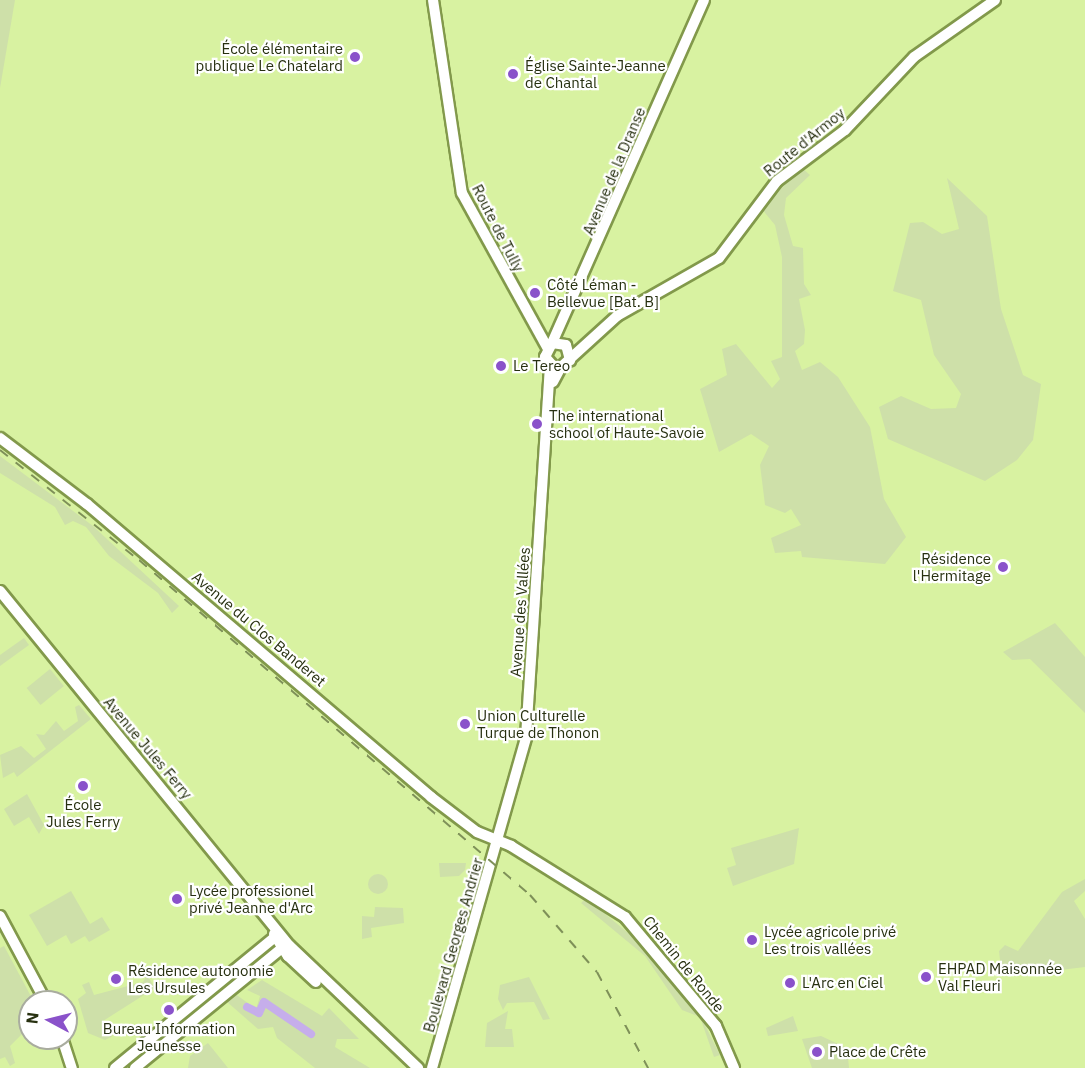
<!DOCTYPE html>
<html>
<head>
<meta charset="utf-8">
<style>
  body { margin:0 }
  #map { position:relative; width:1085px; height:1068px; overflow:hidden; background:#d8f2a1; font-family:"IBM Plex Sans",sans-serif }
  div>[style] { position:absolute }
  .green>* { inset:0; background:#cee0a9; transform-origin:0 0 }
  .round { border-radius:50% }
  .canal>* { height:8px; margin:-4px; padding:0 4px; transform-origin:4px; border-radius:4px; background:#c6aeeb }
  .roads { filter:drop-shadow(2px 0 #82994b) drop-shadow(-2px 0 #82994b) drop-shadow(0 2px #82994b) drop-shadow(0 -2px #82994b) }
  .secondary>* { height:10px; margin:-5px; padding:0 5px; transform-origin:5px; border-radius:5px; background:#fff }
  .rail>* { height:2px; margin-top:-1px; transform-origin:0; background:repeating-linear-gradient(90deg,#7e9058 0 10px,transparent 0 20px) }
  .dots>* { width:16px; height:16px; translate:-50% -50%; box-sizing:border-box; border:3px solid #fff; border-radius:50% }
  span { translate:-50% -50%; white-space:nowrap; text-align:center; line-height:1.15; -webkit-text-stroke:4.5px #fff; paint-order:stroke }
  .poi-label { font-size:15px; color:#273010 }
  .right { translate:-100% -50%; text-align:right }
  .left { translate:0 -50%; text-align:left }
  .street-label { font-size:15px; color:#273010 }
  .north { position:absolute; left:18px; top:990px; width:60px; height:60px; box-sizing:border-box; background:#fff; border:2px solid #a9ac9f; border-radius:50%; rotate:277deg; font-size:16px; font-weight:700; line-height:24px; text-align:center; color:#273010 }
  .north::after { content:''; display:block; margin:auto; width:21px; height:27px; background:#8a52ca; clip-path:polygon(50% 0,100% 100%,50% 72%,0 100%) }
</style>
</head>
<body>
<div id="map">
  <div class="green">
    <div style="clip-path:polygon(0 0,15px 0,0 88px)"></div>
    <div style="clip-path:polygon(802px 168px,810px 175px,786px 198px,784px 215px,793px 246px,803px 248px,804px 284px,811px 295px,799px 299px,805px 330px,804px 344px,795px 351px,802px 370px,820px 362px,838px 377px,870px 427px,884px 499px,906px 537px,885px 564px,802px 557px,801px 551px,775px 553px,771px 538px,801px 525px,791px 509px,785px 513px,765px 505px,760px 465px,769px 446px,751px 434px,719px 452px,700px 389px,727px 375px,722px 349px,736px 344px,772px 388px,780px 379px,771px 361px,782px 357px,782px 257px,775px 225px,761px 208px)"></div>
    <div style="clip-path:polygon(947px 178px,987px 216px,1001px 309px,1023px 375px,1041px 384px,1033px 440px,1017px 460px,985px 481px,888px 439px,879px 407px,901px 396px,931px 409px,956px 408px,961px 394px,934px 355px,921px 300px,893px 291px,910px 223px,923px 222px,942px 234px,959px 229px)"></div>
    <div style="clip-path:polygon(0 456px,93px 526px,179px 606px,172px 613px,158px 593px,109px 556px,86px 527px,73px 521px,65px 525px,55px 507px,0 473px)"></div>
    <div style="clip-path:polygon(1055px 623px,1085px 657px,1085px 713px,1030px 659px,1012px 660px,1003px 652px)"></div>
    <div style="clip-path:polygon(24px 638px,29px 645px,0 666px,0 655px)"></div>
    <div style="left:50px;top:669px;width:22px;height:30px;rotate:51deg"></div>
    <div style="clip-path:polygon(79px 705px,91px 719px,17px 777px,14px 772px,3px 778px,0 755px,21px 746px,34px 758px,46px 749px,36px 734px,44px 735px,56px 721px,64px 731px,78px 721px,75px 707px)"></div>
    <div style="clip-path:polygon(27px 794px,44px 825px,39px 834px,29px 817px,14px 826px,4px 809px)"></div>
    <div style="clip-path:polygon(799px 828px,794px 864px,733px 886px,727px 868px,736px 865px,731px 848px)"></div>
    <div style="clip-path:polygon(439px 863px,466px 863px,465px 870px,459px 876px,440px 877px)"></div>
    <div class="round" style="left:368px;top:874px;width:20px;height:20px"></div>
    <div style="clip-path:polygon(1085px 879px,1085px 891px,1074px 901px,1085px 919px,1085px 967px,1019px 975px,1001px 969px,999px 951px,1005px 945px,1018px 951px,1062px 892px)"></div>
    <div style="clip-path:polygon(71px 891px,90px 924px,102px 917px,110px 930px,89px 942px,85px 936px,71px 944px,66px 935px,47px 946px,29px 915px)"></div>
    <div style="clip-path:polygon(586px 898px,645px 947px,701px 1017px,720px 1055px,714px 1057px,700px 1017px,682px 1010px,645px 956px,581px 903px)"></div>
    <div style="clip-path:polygon(375px 907px,403px 908px,404px 923px,371px 928px,372px 937px,362px 939px,362px 916px,374px 917px)"></div>
    <div style="clip-path:polygon(4px 946px,34px 1002px,30px 1014px,19px 1018px,25px 1031px,10px 1046px,15px 1063px,10px 1066px,5px 1057px,0 1059px,0 948px)"></div>
    <div style="clip-path:polygon(147px 975px,155px 988px,103px 1021px,113px 1036px,105px 1040px,88px 1033px,78px 999px,86px 993px,82px 985px,89px 982px,94px 995px,143px 982px)"></div>
    <div style="clip-path:polygon(529px 977px,550px 1019px,543px 1020px,534px 1002px,507px 1003px,503px 1010px,498px 999px,500px 985px)"></div>
    <div style="clip-path:polygon(262px 980px,322px 1016px,329px 1008px,359px 1039px,337px 1039px,335px 1047px,370px 1068px,315px 1068px,277px 1038px,273px 1027px,258px 1029px,226px 1001px,234px 993px,256px 1009px,260px 996px,247px 990px)"></div>
    <div style="clip-path:polygon(508px 1011px,505px 1029px,512px 1029px,514px 1047px,485px 1047px,487px 1023px)"></div>
    <div style="clip-path:polygon(793px 1016px,798px 1031px,768px 1036px,766px 1028px)"></div>
    <div style="clip-path:polygon(821px 1036px,847px 1048px,849px 1068px,812px 1068px,802px 1039px)"></div>
    <div style="clip-path:polygon(208px 1043px,228px 1068px,243px 1068px,188px 1068px,190px 1056px)"></div>
  </div>
  <div class="canal">
    <div style="left:247px;top:1007px;width:13px;rotate:27deg"></div>
    <div style="left:259px;top:1013px;width:12px;rotate:-66deg"></div>
    <div style="left:264px;top:1002px;width:57px;rotate:34.2deg"></div>
  </div>
  <div class="roads">
    <div class="secondary">
      <div style="left:433px;top:0;width:195px;rotate:81.5deg"></div>
      <div style="left:462px;top:193px;width:176px;rotate:61.1deg"></div>
      <div style="left:552px;top:343px;width:375px;rotate:-66.1deg"></div>
      <div style="left:555px;top:368px;width:15px;rotate:-132deg"></div>
      <div style="left:545px;top:357px;width:16px;rotate:-63deg"></div>
      <div style="left:552px;top:343px;width:14px;rotate:8deg"></div>
      <div style="left:566px;top:345px;width:16px;rotate:75deg"></div>
      <div style="left:553px;top:382px;width:17px;rotate:-62deg"></div>
      <div style="left:561px;top:367px;width:76px;rotate:-42.3deg"></div>
      <div style="left:617px;top:316px;width:117px;rotate:-29.6deg"></div>
      <div style="left:719px;top:258px;width:96px;rotate:-53deg"></div>
      <div style="left:777px;top:181px;width:85px;rotate:-36.9deg"></div>
      <div style="left:845px;top:130px;width:100px;rotate:-46.6deg"></div>
      <div style="left:914px;top:57px;width:99px;rotate:-35.1deg"></div>
      <div style="left:0;top:438px;width:109px;rotate:37.2deg"></div>
      <div style="left:87px;top:504px;width:452px;rotate:40.4deg"></div>
      <div style="left:431px;top:797px;width:58px;rotate:37.3deg"></div>
      <div style="left:477px;top:832px;width:37px;rotate:22deg"></div>
      <div style="left:511px;top:846px;width:134px;rotate:31.9deg"></div>
      <div style="left:625px;top:917px;width:142px;rotate:50.1deg"></div>
      <div style="left:716px;top:1026px;width:46px;rotate:66.8deg"></div>
      <div style="left:0;top:591px;width:458px;rotate:50.8deg"></div>
      <div style="left:290px;top:946px;width:177px;rotate:43.6deg"></div>
      <div style="left:0;top:916px;width:98px;rotate:61.9deg"></div>
      <div style="left:274px;top:934px;width:26px;rotate:58deg"></div>
      <div style="left:288px;top:956px;width:38px;rotate:43deg"></div>
      <div style="left:62px;top:1038px;width:32px;rotate:72deg"></div>
      <div style="left:115px;top:1068px;width:205px;rotate:-39.3deg"></div>
      <div style="left:135px;top:1068px;width:190px;rotate:-39.2deg"></div>
      <div style="left:432px;top:1068px;width:344px;rotate:-74.1deg"></div>
      <div style="left:526px;top:737px;width:372px;rotate:-86.3deg"></div>
    </div>
  </div>
  <div class="rail">
    <div style="left:0;top:450px;width:177px;rotate:38.4deg"></div>
    <div style="left:139px;top:560px;width:515px;rotate:40.59deg"></div>
    <div style="left:530px;top:895px;width:102px;rotate:49deg"></div>
    <div style="left:597px;top:972px;width:109px;rotate:62deg"></div>
  </div>
  <div class="dots">
    <div style="left:355px;top:57px;background:#8a52ca"></div>
    <div style="left:513px;top:74px;background:#8a52ca"></div>
    <div style="left:535px;top:293px;background:#8a52ca"></div>
    <div style="left:501px;top:366px;background:#8a52ca"></div>
    <div style="left:537px;top:424px;background:#8a52ca"></div>
    <div style="left:1003px;top:567px;background:#8a52ca"></div>
    <div style="left:465px;top:724px;background:#8a52ca"></div>
    <div style="left:83px;top:786px;background:#8a52ca"></div>
    <div style="left:177px;top:899px;background:#8a52ca"></div>
    <div style="left:752px;top:940px;background:#8a52ca"></div>
    <div style="left:926px;top:977px;background:#8a52ca"></div>
    <div style="left:116px;top:979px;background:#8a52ca"></div>
    <div style="left:790px;top:983px;background:#8a52ca"></div>
    <div style="left:169px;top:1010px;background:#8a52ca"></div>
    <div style="left:817px;top:1052px;background:#8a52ca"></div>
  </div>
  <div class="poi-label">
    <span class="right" style="left:343px;top:57px">École élémentaire<br>publique Le Chatelard</span>
    <span class="left" style="left:525px;top:74px">Église Sainte-Jeanne<br>de Chantal</span>
    <span class="left" style="left:547px;top:293px">Côté Léman -<br>Bellevue [Bat. B]</span>
    <span class="left" style="left:513px;top:366px">Le Tereo</span>
    <span class="left" style="left:549px;top:424px">The international<br>school of Haute-Savoie</span>
    <span class="right" style="left:991px;top:567px">Résidence<br>l'Hermitage</span>
    <span class="left" style="left:477px;top:724px">Union Culturelle<br>Turque de Thonon</span>
    <span style="left:83px;top:813px">École<br>Jules Ferry</span>
    <span class="left" style="left:189px;top:899px">Lycée professionel<br>privé Jeanne d'Arc</span>
    <span class="left" style="left:764px;top:940px">Lycée agricole privé<br>Les trois vallées</span>
    <span class="left" style="left:938px;top:977px">EHPAD Maisonnée<br>Val Fleuri</span>
    <span class="left" style="left:128px;top:979px">Résidence autonomie<br>Les Ursules</span>
    <span class="left" style="left:802px;top:983px">L'Arc en Ciel</span>
    <span style="left:169px;top:1037px">Bureau Information<br>Jeunesse</span>
    <span class="left" style="left:829px;top:1052px">Place de Crête</span>
  </div>
  <div class="street-label">
    <span style="left:804px;top:142px;rotate:-39deg">Route d'Armoy</span>
    <span style="left:614px;top:171px;rotate:-67deg">Avenue de la Dranse</span>
    <span style="left:498px;top:228px;rotate:63deg">Route de Tully</span>
    <span style="left:520px;top:612px;rotate:-86deg">Avenue des Vallées</span>
    <span style="left:259px;top:629px;rotate:40deg">Avenue du Clos Banderet</span>
    <span style="left:148px;top:748px;rotate:50deg">Avenue Jules Ferry</span>
    <span style="left:453px;top:945px;rotate:-74deg">Boulevard Georges Andrier</span>
    <span style="left:684px;top:964px;rotate:51deg">Chemin de Ronde</span>
  </div>
  <div class="north">N</div>
</div>
</body>
</html>
